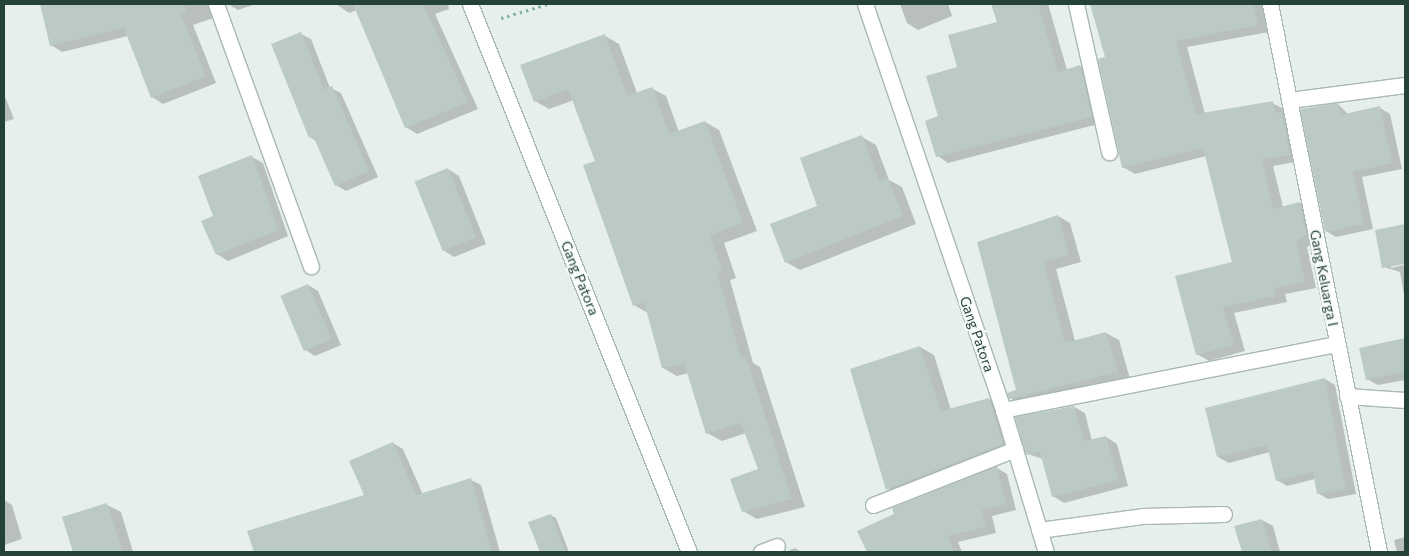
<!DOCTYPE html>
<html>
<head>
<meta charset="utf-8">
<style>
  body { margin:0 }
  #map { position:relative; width:1409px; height:556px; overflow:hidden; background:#e6efeb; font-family:Commissioner,sans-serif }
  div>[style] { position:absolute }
  .shadow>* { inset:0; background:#0003 }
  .building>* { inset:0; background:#bbcac4; transform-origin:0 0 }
  .path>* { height:3px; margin-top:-1.5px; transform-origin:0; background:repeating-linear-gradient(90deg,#86b3a5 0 2.5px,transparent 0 6.5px) }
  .roads { filter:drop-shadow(1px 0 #a8b8b2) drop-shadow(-1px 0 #a8b8b2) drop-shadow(0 1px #a8b8b2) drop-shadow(0 -1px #a8b8b2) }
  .service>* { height:15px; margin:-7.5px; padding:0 7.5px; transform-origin:7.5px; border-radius:7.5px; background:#fff }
  .minor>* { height:15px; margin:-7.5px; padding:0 7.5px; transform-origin:7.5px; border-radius:7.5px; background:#fff }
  span { translate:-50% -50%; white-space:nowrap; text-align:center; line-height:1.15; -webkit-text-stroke:4.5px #f7fbf9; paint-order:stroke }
  .street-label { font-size:14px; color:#24423a }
  .frame { position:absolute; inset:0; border:5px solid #24423a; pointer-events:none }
</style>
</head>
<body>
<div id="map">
  <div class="shadow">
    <div style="clip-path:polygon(41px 4px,223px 4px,219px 16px,193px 25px,216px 83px,163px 104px,152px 97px,128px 36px,62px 52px,51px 45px)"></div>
    <div style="clip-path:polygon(228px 4px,256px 4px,238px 10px)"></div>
    <div style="clip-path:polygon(336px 4px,448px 4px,449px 9px,435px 14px,478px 109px,417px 134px,406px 127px,357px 10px,349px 13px)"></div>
    <div style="clip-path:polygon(900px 4px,948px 4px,952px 16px,918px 30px,907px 23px)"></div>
    <div style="clip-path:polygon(993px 4px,1048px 4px,1067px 70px,1080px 66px,1091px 73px,1102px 123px,948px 163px,938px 156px,939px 117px,959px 68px,999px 23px)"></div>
    <div style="clip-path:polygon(1091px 4px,1264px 4px,1269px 32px,1187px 47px,1205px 114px,1272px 103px,1284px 109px,1295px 162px,1273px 166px,1283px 207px,1300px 203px,1311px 210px,1318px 242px,1307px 247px,1316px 288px,1285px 294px,1287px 302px,1234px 313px,1245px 351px,1209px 361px,1197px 354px,1233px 263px,1206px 156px,1135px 174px,1123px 167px,1106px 58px)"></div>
    <div style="clip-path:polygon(301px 34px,311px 39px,330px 88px,341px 93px,378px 177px,346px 191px,336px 185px,316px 141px,310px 137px)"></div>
    <div style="clip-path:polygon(605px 36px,619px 44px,637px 93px,651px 88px,666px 96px,679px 132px,705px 122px,719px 130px,757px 231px,724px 243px,736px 278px,730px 280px,753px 363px,760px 367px,805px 507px,757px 519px,743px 511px,759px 470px,746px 433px,722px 441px,707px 433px,688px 373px,677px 376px,663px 368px,648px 313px,634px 305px,597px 161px,574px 100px,549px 109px,535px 101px)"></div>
    <div style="clip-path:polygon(4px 94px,14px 119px,4px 122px)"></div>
    <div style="clip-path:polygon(1338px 104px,1348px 114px,1380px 108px,1390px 114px,1402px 169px,1362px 177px,1373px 229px,1336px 237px,1326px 231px)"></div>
    <div style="clip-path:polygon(862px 137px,876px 145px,889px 180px,902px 187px,916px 224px,800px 270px,786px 262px)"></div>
    <div style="clip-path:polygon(252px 157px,263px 163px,288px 236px,228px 261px,217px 254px,215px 217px)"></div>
    <div style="clip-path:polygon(448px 169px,459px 176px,486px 244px,454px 257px,443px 250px)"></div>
    <div style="clip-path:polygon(1058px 216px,1070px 223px,1081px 262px,1056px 269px,1075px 341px,1106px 333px,1119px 340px,1130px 379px,1023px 406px,1010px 398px,1017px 391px,978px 243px)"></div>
    <div style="clip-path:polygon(evenodd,1405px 225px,1405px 301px,1400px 272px,1384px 267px,1376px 231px,1405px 225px,1404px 263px,1404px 265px,1391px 268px,1391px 265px,1404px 263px)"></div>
    <div style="clip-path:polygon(308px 285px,318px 291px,341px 345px,315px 356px,304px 349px,282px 296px)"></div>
    <div style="clip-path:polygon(1402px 340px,1405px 380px,1378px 385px,1367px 379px)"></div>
    <div style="clip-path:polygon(920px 347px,934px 355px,951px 410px,989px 399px,1003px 407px,1017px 451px,901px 497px,888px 489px)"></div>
    <div style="clip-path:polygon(1325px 379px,1335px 385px,1356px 494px,1328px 499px,1318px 493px,1315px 479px,1287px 486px,1277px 480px,1270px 452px,1229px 463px,1218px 457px)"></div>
    <div style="clip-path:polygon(1074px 407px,1085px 413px,1092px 441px,1106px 437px,1117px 444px,1128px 486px,1064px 503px,1053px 496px,1043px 459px,1028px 454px)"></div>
    <div style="clip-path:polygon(393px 443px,403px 449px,423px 495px,471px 480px,481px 485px,500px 552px,255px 552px,249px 532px,365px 496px)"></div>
    <div style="clip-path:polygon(997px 468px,1007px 474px,1016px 510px,992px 516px,996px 533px,958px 542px,962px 552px,868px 552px,859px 531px)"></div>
    <div style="clip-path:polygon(4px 500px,12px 505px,22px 539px,4px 545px)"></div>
    <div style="clip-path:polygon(107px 505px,121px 512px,133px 552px,75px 552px,64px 518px)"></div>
    <div style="clip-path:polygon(550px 515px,556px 518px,569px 552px,541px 552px,530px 523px)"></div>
    <div style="clip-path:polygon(1262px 520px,1273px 526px,1280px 552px,1243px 552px,1236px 527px)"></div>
    <div style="clip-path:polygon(1405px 537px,1405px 552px,1397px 552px,1394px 540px)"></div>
    <div style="clip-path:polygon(795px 548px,801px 552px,786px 552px)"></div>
  </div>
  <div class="building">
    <div style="clip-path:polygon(40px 4px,185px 4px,186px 13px,181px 14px,206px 76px,151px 98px,124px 28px,50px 46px)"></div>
    <div style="clip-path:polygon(353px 4px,423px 4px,468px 102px,405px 128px)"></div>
    <div style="clip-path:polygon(991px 4px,1038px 4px,1058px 72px,1080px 65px,1092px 117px,936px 157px,925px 121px,938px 116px,926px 76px,957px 67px,948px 35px,997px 22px)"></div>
    <div style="clip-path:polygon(1090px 4px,1254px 4px,1258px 25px,1176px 41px,1196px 114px,1273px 101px,1275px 113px,1282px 112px,1290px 155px,1262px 159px,1273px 209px,1300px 202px,1306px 235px,1296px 241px,1305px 282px,1274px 288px,1276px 296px,1223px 307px,1234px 345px,1196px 355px,1175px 276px,1232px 262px,1203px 148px,1122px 168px,1098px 59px,1105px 57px)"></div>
    <div style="clip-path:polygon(301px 32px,324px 90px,332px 86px,369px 171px,335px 186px,313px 136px,309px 138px,271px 44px)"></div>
    <div style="clip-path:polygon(605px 34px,627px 96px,652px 87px,669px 134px,705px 121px,743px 223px,710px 235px,722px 271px,717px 272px,741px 359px,746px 357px,792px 499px,742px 512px,730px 479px,758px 469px,741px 423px,706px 434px,684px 363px,662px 368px,644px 302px,633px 306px,583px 165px,595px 161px,568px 89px,534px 102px,520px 65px)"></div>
    <div style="clip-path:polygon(1338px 103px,1340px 115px,1380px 106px,1392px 163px,1353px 172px,1364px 224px,1325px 232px,1300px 109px)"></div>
    <div style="clip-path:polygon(862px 135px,879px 181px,888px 178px,903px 216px,785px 263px,770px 224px,817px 206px,800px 158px)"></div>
    <div style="clip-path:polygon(252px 155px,278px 230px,216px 255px,201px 221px,213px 216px,198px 176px)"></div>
    <div style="left:448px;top:168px;width:75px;height:36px;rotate:68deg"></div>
    <div style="clip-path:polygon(1058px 215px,1069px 255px,1044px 262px,1065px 343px,1106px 332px,1118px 372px,1009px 399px,1007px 393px,1016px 390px,977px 242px)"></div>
    <div style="clip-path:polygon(1405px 224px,1405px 264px,1382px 268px,1375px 230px)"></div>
    <div style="left:308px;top:284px;width:60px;height:30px;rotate:67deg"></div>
    <div style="clip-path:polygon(1405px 338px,1405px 372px,1366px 380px,1359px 348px)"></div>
    <div style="clip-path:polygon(920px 346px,941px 411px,989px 398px,1003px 444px,886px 490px,850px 369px)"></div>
    <div style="clip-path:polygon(1325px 378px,1346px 489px,1317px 494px,1313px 472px,1276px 481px,1267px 445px,1217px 457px,1205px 408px)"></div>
    <div style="clip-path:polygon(1074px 406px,1084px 441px,1106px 436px,1118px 480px,1052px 497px,1040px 452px,1026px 455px,1015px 417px)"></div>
    <div style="clip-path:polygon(393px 442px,416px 495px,471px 478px,492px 552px,254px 552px,247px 531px,364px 495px,349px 461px)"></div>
    <div style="clip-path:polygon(997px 466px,1006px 504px,982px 510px,986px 527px,948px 536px,954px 552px,867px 552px,857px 531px,894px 514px,892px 508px)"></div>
    <div style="clip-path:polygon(107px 503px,123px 552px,73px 552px,62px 517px)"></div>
    <div style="clip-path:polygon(551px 514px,565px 552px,540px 552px,528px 522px)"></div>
    <div style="clip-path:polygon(1262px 519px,1272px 552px,1242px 552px,1234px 526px)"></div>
  </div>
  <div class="path">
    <div style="left:501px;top:18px;width:49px;rotate:-16.6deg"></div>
  </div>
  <div class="roads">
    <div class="service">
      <div style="left:1039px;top:530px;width:104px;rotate:-7.7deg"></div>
      <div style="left:1142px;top:516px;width:82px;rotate:-1.4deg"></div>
    </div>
    <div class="minor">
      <div style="left:216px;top:4px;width:279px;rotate:70.1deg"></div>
      <div style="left:470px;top:4px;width:590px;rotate:68.22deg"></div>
      <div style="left:865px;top:4px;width:429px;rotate:71.2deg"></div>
      <div style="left:1003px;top:410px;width:148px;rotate:73.2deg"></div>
      <div style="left:1076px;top:4px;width:152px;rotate:77.4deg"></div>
      <div style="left:1270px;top:4px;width:559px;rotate:78.75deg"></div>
      <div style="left:1289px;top:100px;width:117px;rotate:-7.4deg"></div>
      <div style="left:1347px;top:396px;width:58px;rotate:3.9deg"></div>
      <div style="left:1003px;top:410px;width:340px;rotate:-11.2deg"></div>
      <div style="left:873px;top:505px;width:153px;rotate:-21.5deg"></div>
      <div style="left:761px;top:552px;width:17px;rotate:-21deg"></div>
    </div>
  </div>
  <div class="street-label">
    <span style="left:580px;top:278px;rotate:68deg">Gang Patora</span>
    <span style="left:1324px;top:278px;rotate:79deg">Gang Keluarga I</span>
    <span style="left:977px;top:334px;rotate:71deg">Gang Patora</span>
  </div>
  <div class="frame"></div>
</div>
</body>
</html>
